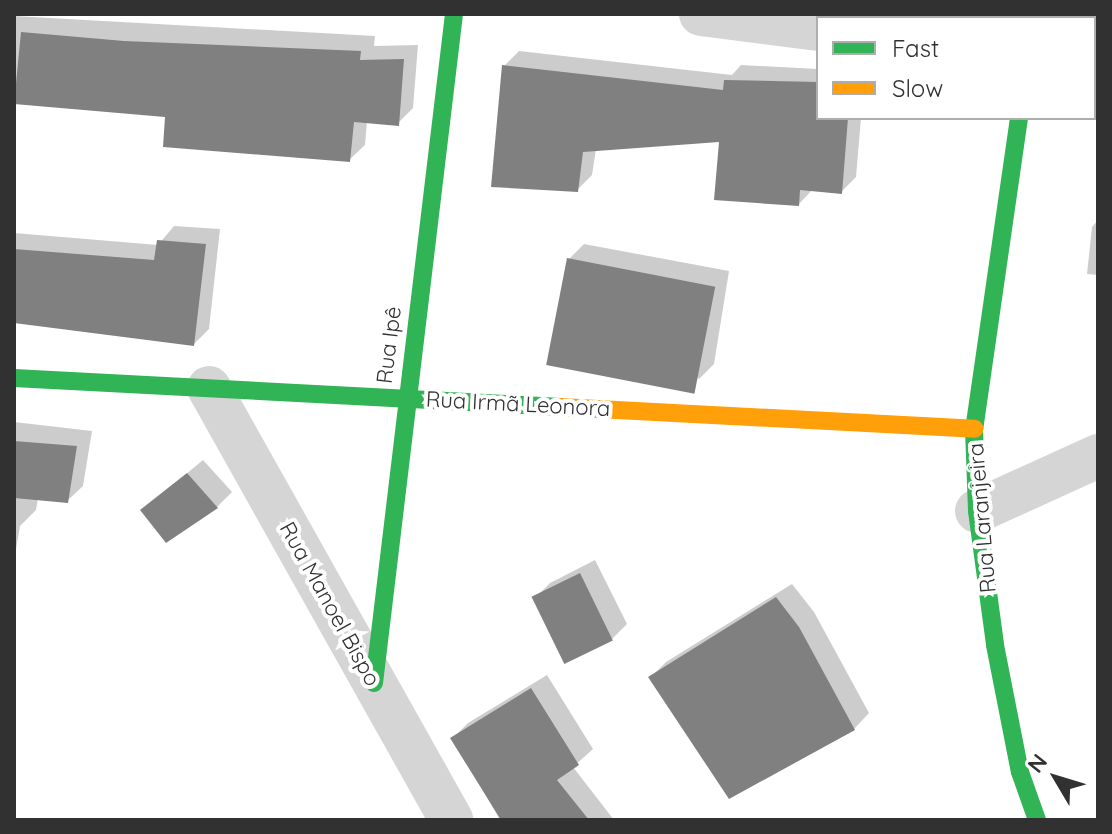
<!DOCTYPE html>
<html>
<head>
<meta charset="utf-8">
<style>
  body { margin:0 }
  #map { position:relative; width:1112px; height:834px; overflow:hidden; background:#fff; font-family:Quicksand,sans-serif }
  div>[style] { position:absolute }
  .shadow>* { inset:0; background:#0003 }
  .building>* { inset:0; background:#808080; transform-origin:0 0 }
  .street>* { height:44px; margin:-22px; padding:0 22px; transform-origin:22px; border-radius:22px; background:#d5d5d5 }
  .fast>* { height:18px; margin:-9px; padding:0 9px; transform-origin:9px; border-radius:9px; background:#30b455 }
  .slow>* { height:18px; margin:-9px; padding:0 9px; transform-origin:9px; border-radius:9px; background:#ff9f0a }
  span { translate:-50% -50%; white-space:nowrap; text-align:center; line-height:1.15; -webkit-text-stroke:8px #fff; paint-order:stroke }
  .street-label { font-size:22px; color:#313131 }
  .frame { position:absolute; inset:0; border:16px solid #313131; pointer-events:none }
  .legend { position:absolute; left:816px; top:16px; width:280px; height:104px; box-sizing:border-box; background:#fff; border:2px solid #adadad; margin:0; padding:10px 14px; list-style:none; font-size:24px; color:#313131 }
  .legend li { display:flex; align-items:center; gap:16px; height:40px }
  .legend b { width:40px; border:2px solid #adadad }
  .north { position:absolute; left:1016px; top:738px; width:80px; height:80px; -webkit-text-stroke:6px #fff; paint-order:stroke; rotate:308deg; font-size:22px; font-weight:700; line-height:32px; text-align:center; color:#313131 }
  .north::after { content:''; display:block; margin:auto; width:28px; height:36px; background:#313131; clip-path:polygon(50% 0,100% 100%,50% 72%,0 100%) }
</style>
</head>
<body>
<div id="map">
  <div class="shadow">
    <div style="clip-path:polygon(14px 16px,375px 36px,374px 46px,418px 45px,413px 108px,398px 123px,367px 121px,365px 145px,349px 160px,167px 116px,14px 102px)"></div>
    <div style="clip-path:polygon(519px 51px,732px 75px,741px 65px,818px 69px,818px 118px,861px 118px,856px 177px,841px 192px,813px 189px,799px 204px,721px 140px,596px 149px,592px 175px,577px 190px,504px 66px)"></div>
    <div style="clip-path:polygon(1098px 220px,1098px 275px,1087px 274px,1092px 227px)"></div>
    <div style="clip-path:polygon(174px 226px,220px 229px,209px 329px,194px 344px,14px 322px,14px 233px,158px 245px)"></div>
    <div style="clip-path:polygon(584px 244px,729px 271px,714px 364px,699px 379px,569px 259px)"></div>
    <div style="clip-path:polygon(14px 422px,92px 431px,83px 486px,67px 501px,38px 498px,36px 510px,20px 526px,14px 561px)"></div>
    <div style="clip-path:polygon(203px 460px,232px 492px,217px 507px,143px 510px)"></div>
    <div style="clip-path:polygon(595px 560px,627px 624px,612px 639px,535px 598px,550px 583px)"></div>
    <div style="clip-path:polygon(792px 584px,814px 612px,869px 713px,854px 729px,651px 677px,666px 662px)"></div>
    <div style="clip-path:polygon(547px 675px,593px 749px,573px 767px,614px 820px,500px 820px,453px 738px,468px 723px)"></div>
  </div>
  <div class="building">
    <div style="clip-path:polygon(21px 32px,124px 41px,361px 51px,360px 60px,404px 59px,399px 126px,354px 122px,350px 162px,163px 147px,165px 117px,14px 104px)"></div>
    <div style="clip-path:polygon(502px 65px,723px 90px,724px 80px,818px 82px,818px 118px,848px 118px,842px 194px,800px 190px,799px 206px,714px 200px,719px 142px,583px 152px,578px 192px,491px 187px)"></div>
    <div style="clip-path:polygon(157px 240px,206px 244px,194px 346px,14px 323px,14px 249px,154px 260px)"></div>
    <div style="left:567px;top:258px;width:151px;height:109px;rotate:11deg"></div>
    <div style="clip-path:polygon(14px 441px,77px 446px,68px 503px,14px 498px)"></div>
    <div style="clip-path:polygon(187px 473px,218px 508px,166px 543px,140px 510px)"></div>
    <div style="left:580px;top:573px;width:75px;height:54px;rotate:64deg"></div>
    <div style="clip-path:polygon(776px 597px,799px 627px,855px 730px,729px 799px,648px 677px)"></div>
    <div style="clip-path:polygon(531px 688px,579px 765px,557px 780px,589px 820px,501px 820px,450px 738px)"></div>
  </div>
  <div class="street">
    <div style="left:701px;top:14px;width:118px;rotate:7.3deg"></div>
    <div style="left:1034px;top:18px;width:4px;rotate:-90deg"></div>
    <div style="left:1094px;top:53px;width:4px"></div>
    <div style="left:209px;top:388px;width:495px;rotate:60.7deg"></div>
    <div style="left:977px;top:511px;width:133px;rotate:-24.4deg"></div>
  </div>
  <div class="fast">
    <div style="left:1019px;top:118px;width:314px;rotate:98.2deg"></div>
    <div style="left:974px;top:429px;width:82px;rotate:87.9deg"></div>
    <div style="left:977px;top:511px;width:135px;rotate:82.3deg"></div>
    <div style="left:995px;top:645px;width:129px;rotate:78.9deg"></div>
    <div style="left:1020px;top:772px;width:51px;rotate:70.5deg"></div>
    <div style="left:14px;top:378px;width:547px;rotate:3.04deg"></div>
    <div style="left:374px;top:683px;width:674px;rotate:-83.18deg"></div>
  </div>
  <div class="slow">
    <div style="left:560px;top:407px;width:415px;rotate:3deg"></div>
  </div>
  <div class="street-label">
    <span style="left:389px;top:345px;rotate:-83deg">Rua Ipê</span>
    <span style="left:518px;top:404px;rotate:3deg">Rua Irmã Leonora</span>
    <span style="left:982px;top:518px;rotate:-95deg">Rua Laranjeira</span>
    <span style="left:330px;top:604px;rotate:61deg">Rua Manoel Bispo</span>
  </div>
  <div class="frame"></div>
  <ul class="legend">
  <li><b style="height:10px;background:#30b455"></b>Fast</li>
  <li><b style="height:10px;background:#ff9f0a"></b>Slow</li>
  </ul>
  <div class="north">N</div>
</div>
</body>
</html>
